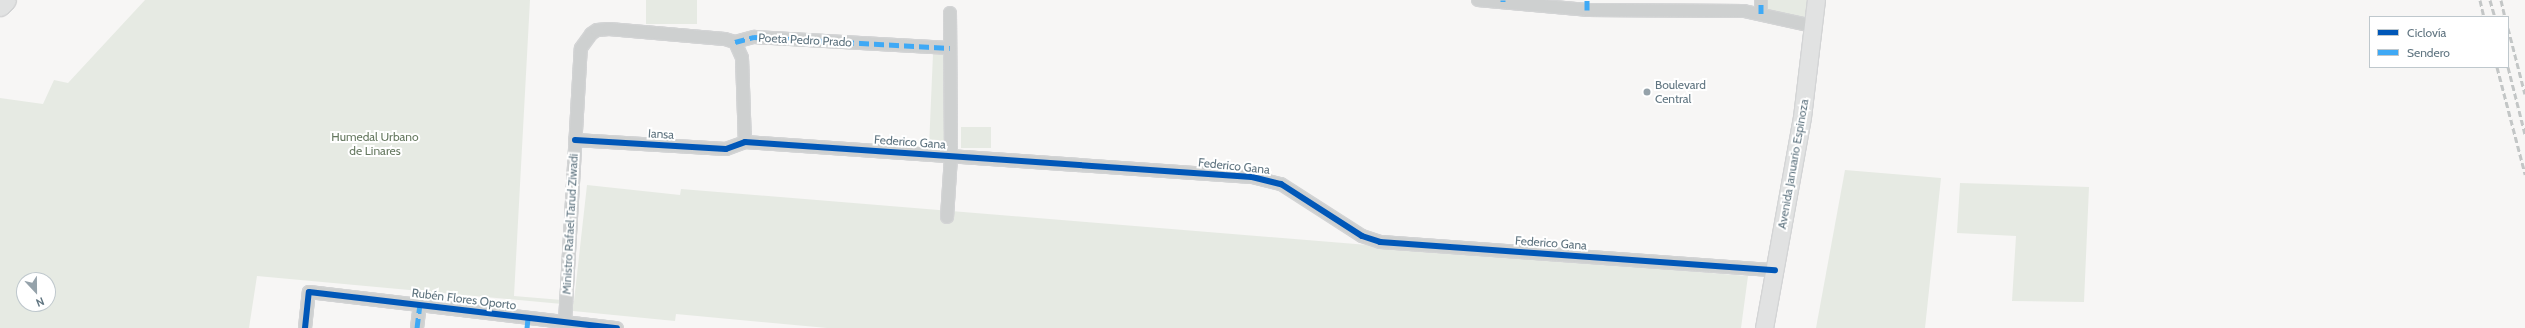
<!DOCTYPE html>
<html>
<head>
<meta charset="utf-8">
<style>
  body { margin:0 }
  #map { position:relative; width:2525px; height:328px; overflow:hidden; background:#f7f6f5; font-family:Cabin,sans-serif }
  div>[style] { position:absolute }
  .green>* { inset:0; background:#e6eae3; transform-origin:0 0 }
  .roads { filter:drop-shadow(1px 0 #d3d4d5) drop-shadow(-1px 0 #d3d4d5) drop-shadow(0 1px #d3d4d5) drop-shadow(0 -1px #d3d4d5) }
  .minor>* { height:12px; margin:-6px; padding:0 6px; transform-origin:6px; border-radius:6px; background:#ced0d0 }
  .secondary>* { height:17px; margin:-8.5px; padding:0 8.5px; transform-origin:8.5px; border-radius:8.5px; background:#e1e2e2 }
  .primary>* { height:19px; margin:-9.5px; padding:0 9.5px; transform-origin:9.5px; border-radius:9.5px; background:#e1e2e2 }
  .rail>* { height:3px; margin-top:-1.5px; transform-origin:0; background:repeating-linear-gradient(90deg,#c3c6c6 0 6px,transparent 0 9px) }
  .quiet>* { height:5px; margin-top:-2.5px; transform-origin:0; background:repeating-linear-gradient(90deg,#3fa9f5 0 10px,transparent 0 15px) }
  .cycleway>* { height:6px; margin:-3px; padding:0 3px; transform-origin:3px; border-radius:3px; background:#0057b8 }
  .dots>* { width:11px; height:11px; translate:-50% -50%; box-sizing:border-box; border:2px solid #fff; border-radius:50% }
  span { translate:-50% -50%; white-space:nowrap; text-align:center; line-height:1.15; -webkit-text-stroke:4px #fff; paint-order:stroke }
  .street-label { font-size:12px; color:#607581 }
  .poi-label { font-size:12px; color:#607581 }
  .left { translate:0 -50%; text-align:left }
  .park-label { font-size:12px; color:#667960 }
  .legend { position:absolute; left:2369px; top:16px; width:140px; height:52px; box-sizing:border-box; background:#fff; border:1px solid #bfc8cd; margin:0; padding:5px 7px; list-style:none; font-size:12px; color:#607581 }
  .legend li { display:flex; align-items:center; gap:8px; height:20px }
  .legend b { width:20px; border:1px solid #bfc8cd }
  .north { position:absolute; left:16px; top:272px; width:40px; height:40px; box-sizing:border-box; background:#fff; border:1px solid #bfc8cd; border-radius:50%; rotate:158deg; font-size:11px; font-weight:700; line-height:16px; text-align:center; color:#607581 }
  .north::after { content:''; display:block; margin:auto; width:14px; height:18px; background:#95a2aa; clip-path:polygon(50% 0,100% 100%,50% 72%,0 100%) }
</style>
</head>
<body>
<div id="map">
  <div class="green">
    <div style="clip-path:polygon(evenodd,145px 0,530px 0,514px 296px,574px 301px,587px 185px,680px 195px,681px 189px,1748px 276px,1741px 328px,827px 328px,676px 314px,675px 321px,573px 311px,573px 305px,257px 276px,249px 328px,0 328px,0 98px,43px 104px,54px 80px,68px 83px,145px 0,24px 280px,48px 280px,48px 304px,24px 304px,24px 280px)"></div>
    <div style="left:646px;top:0;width:51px;height:24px"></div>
    <div style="clip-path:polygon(1764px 0,1811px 0,1809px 22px,1764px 10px)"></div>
    <div style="clip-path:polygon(933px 54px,944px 55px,946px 148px,929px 147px)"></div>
    <div style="left:961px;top:127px;width:30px;height:21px"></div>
    <div style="clip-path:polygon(1845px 170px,1941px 178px,1925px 328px,1816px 328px)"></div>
    <div style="clip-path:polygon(1960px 183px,2089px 187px,2084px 302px,2012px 301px,2016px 236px,1957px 233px)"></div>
  </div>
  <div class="roads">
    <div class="minor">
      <div style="left:1478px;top:0;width:109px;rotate:5.2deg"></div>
      <div style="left:1587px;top:10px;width:157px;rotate:0.4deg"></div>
      <div style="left:1744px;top:11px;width:71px;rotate:12.3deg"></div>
      <div style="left:1761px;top:14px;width:14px;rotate:-90deg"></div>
      <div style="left:735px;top:42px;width:17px;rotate:66deg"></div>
      <div style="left:742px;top:58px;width:84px;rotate:88deg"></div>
      <div style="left:575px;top:140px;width:151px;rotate:3.4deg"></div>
      <div style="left:726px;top:149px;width:20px;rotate:-20deg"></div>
      <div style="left:745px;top:142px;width:508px;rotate:3.95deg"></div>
      <div style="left:1252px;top:177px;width:30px;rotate:14deg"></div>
      <div style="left:1281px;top:184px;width:96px;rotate:32.7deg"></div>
      <div style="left:1362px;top:236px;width:19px;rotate:18deg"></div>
      <div style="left:1380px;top:242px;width:396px;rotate:4.1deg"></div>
      <div style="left:947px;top:217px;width:61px;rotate:-86.2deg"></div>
      <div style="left:951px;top:156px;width:143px;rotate:-90.4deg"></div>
      <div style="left:565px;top:322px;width:274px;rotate:-86.7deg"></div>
      <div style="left:581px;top:48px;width:17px;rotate:-54deg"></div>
      <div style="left:591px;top:34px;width:7px;rotate:-34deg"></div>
      <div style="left:597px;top:30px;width:12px;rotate:-5deg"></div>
      <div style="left:609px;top:29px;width:116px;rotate:4.9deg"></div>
      <div style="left:725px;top:39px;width:10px;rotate:17deg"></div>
      <div style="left:735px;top:42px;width:20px;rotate:-15deg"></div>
      <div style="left:754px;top:37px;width:196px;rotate:3.2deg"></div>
      <div style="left:305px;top:328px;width:36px;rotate:-84deg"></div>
      <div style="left:309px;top:292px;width:310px;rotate:6.7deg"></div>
      <div style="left:417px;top:328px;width:23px;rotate:-83deg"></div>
    </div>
    <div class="secondary">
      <div style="left:1764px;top:328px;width:214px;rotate:-79.8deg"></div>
      <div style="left:1802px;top:117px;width:118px;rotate:-83.2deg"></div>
    </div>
    <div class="primary">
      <div style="left:0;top:6px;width:8px;rotate:-45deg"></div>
    </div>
  </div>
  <div class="rail">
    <div style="left:2480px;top:0;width:17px;rotate:77deg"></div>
    <div style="left:2490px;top:0;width:18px;rotate:74deg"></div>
    <div style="left:2501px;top:0;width:17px;rotate:77deg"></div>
    <div style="left:2508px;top:28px;width:68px;rotate:75.6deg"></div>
    <div style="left:2497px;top:67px;width:111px;rotate:75.3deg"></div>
    <div style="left:2508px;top:67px;width:69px;rotate:75.8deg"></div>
  </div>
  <div class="quiet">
    <div style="left:1503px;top:2px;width:2px;rotate:-90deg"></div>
    <div style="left:1587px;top:10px;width:10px;rotate:-90deg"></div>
    <div style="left:1761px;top:14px;width:14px;rotate:-90deg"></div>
    <div style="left:735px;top:42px;width:20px;rotate:-15deg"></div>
    <div style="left:754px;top:37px;width:196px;rotate:3.2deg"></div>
    <div style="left:417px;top:328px;width:23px;rotate:-83deg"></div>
    <div style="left:527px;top:328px;width:10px;rotate:-84deg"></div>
  </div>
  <div class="cycleway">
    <div style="left:575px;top:140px;width:151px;rotate:3.4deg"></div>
    <div style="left:726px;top:149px;width:20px;rotate:-20deg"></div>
    <div style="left:745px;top:142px;width:508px;rotate:3.95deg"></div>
    <div style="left:1252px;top:177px;width:30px;rotate:14deg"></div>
    <div style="left:1281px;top:184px;width:96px;rotate:32.7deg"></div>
    <div style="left:1362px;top:236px;width:19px;rotate:18deg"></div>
    <div style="left:1380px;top:242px;width:396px;rotate:4.1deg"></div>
    <div style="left:305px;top:328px;width:36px;rotate:-84deg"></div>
    <div style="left:309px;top:292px;width:310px;rotate:6.7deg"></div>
  </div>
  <div class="dots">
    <div style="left:1647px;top:92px;background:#95a2aa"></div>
  </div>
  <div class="street-label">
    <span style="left:805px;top:40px;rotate:3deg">Poeta Pedro Prado</span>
    <span style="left:661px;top:134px;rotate:3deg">Iansa</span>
    <span style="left:910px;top:142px;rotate:4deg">Federico Gana</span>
    <span style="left:1793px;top:164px;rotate:-80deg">Avenida Januario Espinoza</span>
    <span style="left:1234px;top:166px;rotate:6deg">Federico Gana</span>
    <span style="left:570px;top:224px;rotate:-87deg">Ministro Rafael Tarud Ziwadi</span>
    <span style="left:1551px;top:243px;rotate:4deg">Federico Gana</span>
    <span style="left:464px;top:299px;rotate:7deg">Rubén Flores Oporto</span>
  </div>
  <div class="poi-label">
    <span class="left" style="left:1655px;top:92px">Boulevard<br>Central</span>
  </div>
  <div class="park-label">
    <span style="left:375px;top:144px">Humedal Urbano<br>de Linares</span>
  </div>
  <ul class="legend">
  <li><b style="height:5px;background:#0057b8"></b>Ciclovía</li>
  <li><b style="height:5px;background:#3fa9f5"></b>Sendero</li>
  </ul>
  <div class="north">N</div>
</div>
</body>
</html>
